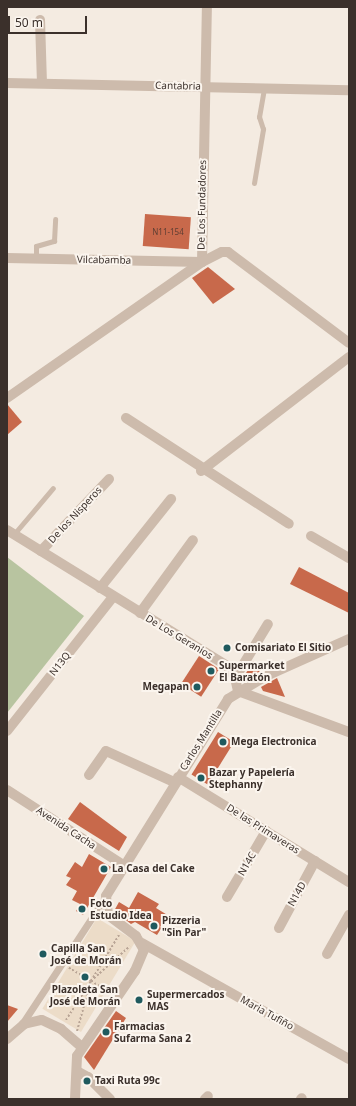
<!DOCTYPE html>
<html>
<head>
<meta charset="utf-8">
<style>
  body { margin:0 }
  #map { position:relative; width:356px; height:1106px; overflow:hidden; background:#f4ebe1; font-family:"Noto Sans",sans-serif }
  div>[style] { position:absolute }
  .green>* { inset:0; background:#b8c4a0 }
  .plaza>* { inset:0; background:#ecdcc8; transform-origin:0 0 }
  .building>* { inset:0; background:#c8694b; transform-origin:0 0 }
  .path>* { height:2px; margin-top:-1px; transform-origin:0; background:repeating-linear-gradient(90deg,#b9a596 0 2px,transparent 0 4px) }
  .service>* { height:5px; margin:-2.5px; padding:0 2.5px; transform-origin:2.5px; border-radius:2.5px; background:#cdbbac }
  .pedestrian>* { height:7px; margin:-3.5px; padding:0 3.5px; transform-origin:3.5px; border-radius:3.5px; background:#cdbbac }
  .minor>* { height:10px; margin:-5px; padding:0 5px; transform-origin:5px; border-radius:5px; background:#cdbbac }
  .tertiary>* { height:10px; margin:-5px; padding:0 5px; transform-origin:5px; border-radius:5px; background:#cdbbac }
  .dots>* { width:11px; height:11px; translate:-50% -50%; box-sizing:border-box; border:2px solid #fbf5ee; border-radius:50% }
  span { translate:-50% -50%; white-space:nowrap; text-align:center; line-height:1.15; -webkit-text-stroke:4px #fbf5ee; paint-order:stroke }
  .number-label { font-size:8px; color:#5e3e33 }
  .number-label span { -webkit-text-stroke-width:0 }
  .street-label { font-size:10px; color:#3b302b }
  .poi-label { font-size:10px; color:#3b302b; font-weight:700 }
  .left { translate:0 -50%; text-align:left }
  .right { translate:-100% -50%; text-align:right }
  .frame { position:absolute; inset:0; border:8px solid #3b302b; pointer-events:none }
  .scale { position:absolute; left:8px; top:16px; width:79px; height:18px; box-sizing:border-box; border:2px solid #3b302b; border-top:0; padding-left:5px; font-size:12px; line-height:14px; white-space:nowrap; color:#3b302b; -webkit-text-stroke:3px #fbf5ee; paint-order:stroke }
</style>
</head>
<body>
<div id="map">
  <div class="green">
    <div style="clip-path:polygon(7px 557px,84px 616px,7px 713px)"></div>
  </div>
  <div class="plaza">
    <div style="left:97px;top:918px;width:45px;height:106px;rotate:31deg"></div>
  </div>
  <div class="building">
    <div style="left:145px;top:214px;width:46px;height:32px;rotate:4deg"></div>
    <div style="clip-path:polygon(208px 267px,235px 289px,213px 304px,192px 278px)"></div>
    <div style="clip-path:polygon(7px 404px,22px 422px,7px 435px)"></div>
    <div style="clip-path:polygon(299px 567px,349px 593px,349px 613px,290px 584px)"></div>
    <div style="left:199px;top:656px;width:24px;height:33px;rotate:33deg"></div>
    <div style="clip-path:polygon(253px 661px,261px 671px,247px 678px,245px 675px)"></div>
    <div style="clip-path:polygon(277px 678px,285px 697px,263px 691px,261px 687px)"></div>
    <div style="left:218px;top:732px;width:19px;height:50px;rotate:32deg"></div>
    <div style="clip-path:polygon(80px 802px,127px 837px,119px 851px,68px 819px)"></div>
    <div style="clip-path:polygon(89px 854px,111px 867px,83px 915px,76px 911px,80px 904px,72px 900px,77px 891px,66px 885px,71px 878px,66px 876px,75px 862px,82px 867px)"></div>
    <div style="clip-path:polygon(138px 892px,159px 904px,156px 908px,169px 916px,157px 935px,135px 922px,131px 924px,114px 911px,119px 902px,129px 908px)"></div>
    <div style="clip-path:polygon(7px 1005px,18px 1009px,7px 1022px)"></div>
    <div style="clip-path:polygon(116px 1011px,126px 1018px,94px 1070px,84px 1057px)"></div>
  </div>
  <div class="path">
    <div style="left:110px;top:992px;width:22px;rotate:-150deg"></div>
    <div style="left:91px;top:981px;width:54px;rotate:-58.7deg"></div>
    <div style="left:66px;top:1020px;width:46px;rotate:-57.3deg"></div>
    <div style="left:91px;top:981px;width:26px;rotate:-149deg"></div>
    <div style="left:77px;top:1031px;width:52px;rotate:-74.4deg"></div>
    <div style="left:91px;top:981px;width:52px;rotate:-41.9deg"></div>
  </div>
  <div class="service">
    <div style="left:254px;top:183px;width:55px;rotate:-80.5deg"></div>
    <div style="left:263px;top:129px;width:13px;rotate:-108deg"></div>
    <div style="left:259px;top:117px;width:28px;rotate:-80deg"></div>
    <div style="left:36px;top:258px;width:12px;rotate:-90deg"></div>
    <div style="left:36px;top:246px;width:19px;rotate:-16deg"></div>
    <div style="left:54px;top:241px;width:22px;rotate:-87deg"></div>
    <div style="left:14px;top:534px;width:60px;rotate:-49.7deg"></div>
  </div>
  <div class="pedestrian">
    <div style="left:20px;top:1027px;width:157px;rotate:-56.7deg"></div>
  </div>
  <div class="minor">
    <div style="left:40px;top:20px;width:63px;rotate:88.2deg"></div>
    <div style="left:7px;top:83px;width:342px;rotate:1.2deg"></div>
    <div style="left:7px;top:258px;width:195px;rotate:1.2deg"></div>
    <div style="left:202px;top:262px;width:255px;rotate:-88.9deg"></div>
    <div style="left:7px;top:398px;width:238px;rotate:-34.9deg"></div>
    <div style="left:202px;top:262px;width:22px;rotate:-27deg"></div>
    <div style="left:222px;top:252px;width:6px"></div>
    <div style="left:228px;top:252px;width:151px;rotate:36.9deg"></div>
    <div style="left:126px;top:418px;width:194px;rotate:33deg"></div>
    <div style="left:201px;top:471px;width:187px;rotate:-37.6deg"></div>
    <div style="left:7px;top:530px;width:259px;rotate:31.7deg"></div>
    <div style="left:227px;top:666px;width:14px;rotate:56deg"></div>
    <div style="left:235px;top:678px;width:13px;rotate:77deg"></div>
    <div style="left:238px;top:691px;width:118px;rotate:20.3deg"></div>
    <div style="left:311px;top:536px;width:44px;rotate:30.1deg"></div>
    <div style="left:41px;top:551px;width:99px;rotate:-46.6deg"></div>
    <div style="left:100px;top:588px;width:114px;rotate:-51.4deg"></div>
    <div style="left:140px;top:613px;width:90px;rotate:-54deg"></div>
    <div style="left:235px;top:678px;width:63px;rotate:-58.6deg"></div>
    <div style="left:7px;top:731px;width:171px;rotate:-51.7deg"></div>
    <div style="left:89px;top:775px;width:29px;rotate:-55deg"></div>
    <div style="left:106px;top:751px;width:75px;rotate:24.5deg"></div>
    <div style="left:178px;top:777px;width:201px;rotate:31.6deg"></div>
    <div style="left:227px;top:897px;width:77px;rotate:-59.4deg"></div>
    <div style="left:279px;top:928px;width:76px;rotate:-61.8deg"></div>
    <div style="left:142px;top:943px;width:237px;rotate:29.3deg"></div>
    <div style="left:327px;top:954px;width:45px;rotate:-60.6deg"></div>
    <div style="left:205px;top:1099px;width:4px;rotate:-45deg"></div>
    <div style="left:301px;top:1099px;width:1px;rotate:-45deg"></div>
  </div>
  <div class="tertiary">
    <div style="left:7px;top:790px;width:140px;rotate:32.8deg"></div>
    <div style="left:7px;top:1039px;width:23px;rotate:-41deg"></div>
    <div style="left:24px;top:1024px;width:18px;rotate:-13deg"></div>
    <div style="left:42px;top:1020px;width:21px;rotate:25deg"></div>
    <div style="left:61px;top:1029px;width:28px;rotate:41deg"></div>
    <div style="left:77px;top:1071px;width:13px;rotate:29deg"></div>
    <div style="left:88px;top:1077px;width:31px;rotate:45deg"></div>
    <div style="left:75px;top:1099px;width:43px;rotate:-87.3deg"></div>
    <div style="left:77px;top:1056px;width:103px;rotate:-55.7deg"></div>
    <div style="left:135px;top:971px;width:23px;rotate:-67deg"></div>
    <div style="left:144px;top:950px;width:16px;rotate:-120deg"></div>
    <div style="left:136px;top:936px;width:35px;rotate:-143deg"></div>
    <div style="left:108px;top:915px;width:19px;rotate:-96deg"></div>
    <div style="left:106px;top:896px;width:232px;rotate:-58.2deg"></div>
    <div style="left:228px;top:699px;width:42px;rotate:-31.4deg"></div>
    <div style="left:264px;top:677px;width:93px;rotate:-24.1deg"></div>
  </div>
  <div class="dots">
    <div style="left:227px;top:648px;background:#1f5a5e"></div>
    <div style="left:211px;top:671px;background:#1f5a5e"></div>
    <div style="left:197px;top:687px;background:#1f5a5e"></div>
    <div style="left:223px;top:742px;background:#1f5a5e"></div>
    <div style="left:201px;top:778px;background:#1f5a5e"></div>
    <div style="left:104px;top:869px;background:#1f5a5e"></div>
    <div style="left:82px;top:909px;background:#1f5a5e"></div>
    <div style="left:154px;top:926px;background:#1f5a5e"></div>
    <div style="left:43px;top:954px;background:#1f5a5e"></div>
    <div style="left:85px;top:977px;background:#1f5a5e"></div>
    <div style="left:139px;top:1000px;background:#1f5a5e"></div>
    <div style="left:106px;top:1032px;background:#1f5a5e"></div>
    <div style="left:87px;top:1081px;background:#1f5a5e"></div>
  </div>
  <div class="number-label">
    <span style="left:168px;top:232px">N11-154</span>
  </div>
  <div class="street-label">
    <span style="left:178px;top:86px;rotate:1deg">Cantabria</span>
    <span style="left:202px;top:205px;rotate:-89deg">De Los Fundadores</span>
    <span style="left:104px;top:260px;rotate:1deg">Vilcabamba</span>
    <span style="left:75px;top:515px;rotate:-47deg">De los Nisperos</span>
    <span style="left:179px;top:637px;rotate:31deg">De Los Geranios</span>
    <span style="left:60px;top:664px;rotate:-52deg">N13Q</span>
    <span style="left:201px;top:740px;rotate:-58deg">Carlos Mantilla</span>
    <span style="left:66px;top:828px;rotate:33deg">Avenida Cacha</span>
    <span style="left:263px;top:829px;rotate:32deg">De las Primaveras</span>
    <span style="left:247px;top:864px;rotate:-60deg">N14C</span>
    <span style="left:297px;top:894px;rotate:-61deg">N14D</span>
    <span style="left:267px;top:1013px;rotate:29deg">Maria Tufiño</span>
  </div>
  <div class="poi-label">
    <span class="left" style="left:235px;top:648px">Comisariato El Sitio</span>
    <span class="left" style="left:219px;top:671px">Supermarket<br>El Baratón</span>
    <span class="right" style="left:189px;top:687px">Megapan</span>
    <span class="left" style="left:231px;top:742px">Mega Electronica</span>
    <span class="left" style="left:209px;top:778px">Bazar y Papelería<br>Stephanny</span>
    <span class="left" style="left:112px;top:869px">La Casa del Cake</span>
    <span class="left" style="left:90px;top:909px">Foto<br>Estudio Idea</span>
    <span class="left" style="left:162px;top:926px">Pizzeria<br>"Sin Par"</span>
    <span class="left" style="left:51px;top:954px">Capilla San<br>José de Morán</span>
    <span style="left:85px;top:995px">Plazoleta San<br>José de Morán</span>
    <span class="left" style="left:147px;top:1000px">Supermercados<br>MAS</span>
    <span class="left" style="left:114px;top:1032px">Farmacias<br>Sufarma Sana 2</span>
    <span class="left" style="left:95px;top:1081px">Taxi Ruta 99c</span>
  </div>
  <div class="frame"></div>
  <div class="scale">50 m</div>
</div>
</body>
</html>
